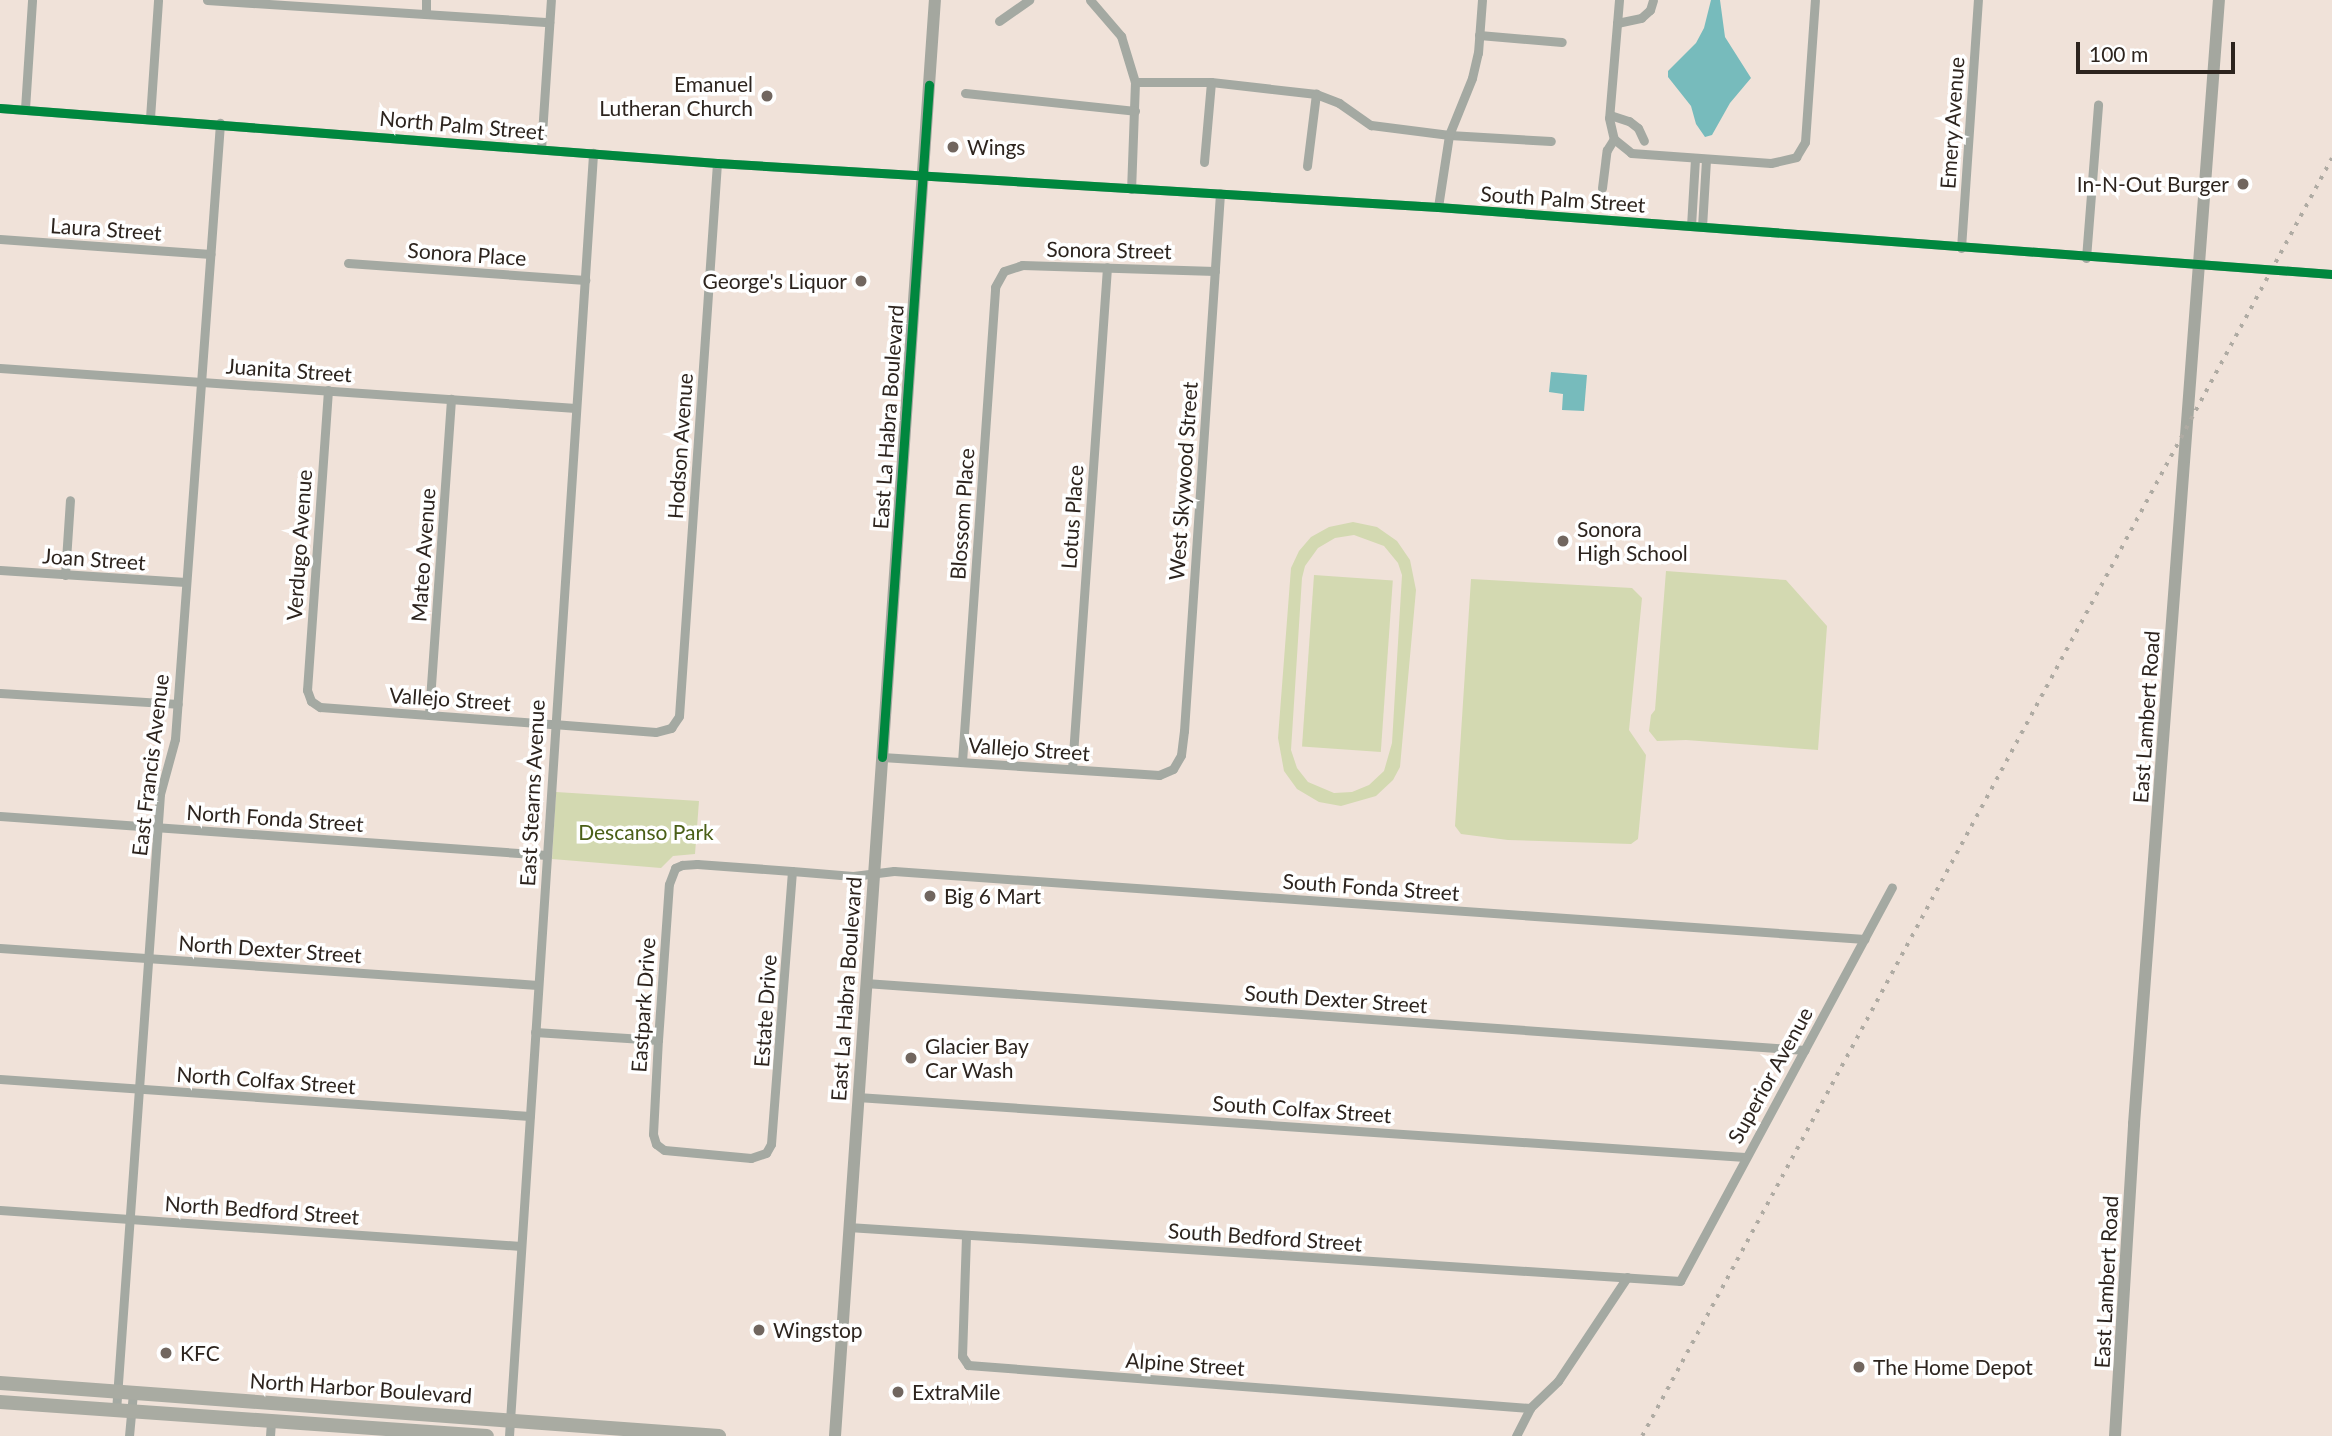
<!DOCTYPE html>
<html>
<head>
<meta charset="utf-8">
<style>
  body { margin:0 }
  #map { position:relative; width:2332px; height:1436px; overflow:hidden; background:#f0e2d9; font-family:Lato,sans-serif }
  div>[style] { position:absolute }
  .green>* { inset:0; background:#d3d9b1; transform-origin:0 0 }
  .water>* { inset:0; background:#77bbbc }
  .street>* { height:9px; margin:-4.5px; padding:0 4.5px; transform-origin:4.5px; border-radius:4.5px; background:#a4a9a2 }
  .secondary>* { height:12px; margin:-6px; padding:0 6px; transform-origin:6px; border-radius:6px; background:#a4a79f }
  .primary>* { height:14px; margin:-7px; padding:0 7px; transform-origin:7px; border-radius:7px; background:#a9aba2 }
  .rail>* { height:3.5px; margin-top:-1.75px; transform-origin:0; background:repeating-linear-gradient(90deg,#afaba3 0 3.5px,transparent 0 10.5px) }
  .cycleway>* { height:9px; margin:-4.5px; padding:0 4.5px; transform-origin:4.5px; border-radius:4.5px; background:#00873e }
  .dots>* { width:19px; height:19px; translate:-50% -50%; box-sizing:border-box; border:4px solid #fff; border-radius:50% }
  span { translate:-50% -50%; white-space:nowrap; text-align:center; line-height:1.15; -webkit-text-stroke:7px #fff; paint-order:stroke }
  .poi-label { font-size:21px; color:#2d241e }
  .right { translate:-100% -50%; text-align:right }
  .left { translate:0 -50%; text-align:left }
  .street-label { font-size:21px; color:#2d241e }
  .park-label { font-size:21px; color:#4a5f17 }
  .scale { position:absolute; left:2076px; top:42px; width:159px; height:32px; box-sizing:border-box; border:4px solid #2d241e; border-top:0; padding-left:9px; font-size:21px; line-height:24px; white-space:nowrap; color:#2d241e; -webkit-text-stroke:5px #fff; paint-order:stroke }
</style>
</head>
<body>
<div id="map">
  <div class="green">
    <div style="clip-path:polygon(evenodd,1353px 522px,1377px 527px,1397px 541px,1410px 560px,1416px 590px,1400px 767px,1393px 780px,1376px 796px,1341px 806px,1319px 802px,1297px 789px,1284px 771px,1278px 738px,1291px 568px,1299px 551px,1311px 537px,1329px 527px,1353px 522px,1354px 535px,1384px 546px,1398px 563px,1402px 575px,1392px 743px,1384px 771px,1369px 785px,1352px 792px,1334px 793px,1308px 782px,1297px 768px,1291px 750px,1302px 578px,1305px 566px,1318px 548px,1335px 538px,1354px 535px)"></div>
    <div style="clip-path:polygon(1666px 571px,1786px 580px,1827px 626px,1818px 750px,1686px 740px,1657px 741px,1649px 731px,1651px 715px,1655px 710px)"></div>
    <div style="left:1314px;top:575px;width:79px;height:172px;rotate:4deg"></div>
    <div style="clip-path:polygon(1471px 579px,1632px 588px,1642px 598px,1629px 730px,1646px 755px,1638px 839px,1631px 844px,1508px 840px,1461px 834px,1455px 826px)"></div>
    <div style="clip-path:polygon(556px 792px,699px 801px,695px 854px,673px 856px,661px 868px,552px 859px)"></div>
  </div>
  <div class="water">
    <div style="clip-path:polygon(1711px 0,1720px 0,1725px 37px,1751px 78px,1730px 103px,1712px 135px,1705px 137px,1696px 124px,1691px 106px,1668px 77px,1668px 71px,1696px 43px,1704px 28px)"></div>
    <div style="clip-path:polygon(1551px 372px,1587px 375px,1584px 411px,1562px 410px,1563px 394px,1549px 392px)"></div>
  </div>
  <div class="street">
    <div style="left:207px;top:0;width:343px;rotate:3.7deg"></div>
    <div style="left:1090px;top:0;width:48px;rotate:49.3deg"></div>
    <div style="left:1121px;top:36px;width:48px;rotate:73.1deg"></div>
    <div style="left:1135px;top:82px;width:107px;rotate:92.1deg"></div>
    <div style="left:1619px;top:0;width:118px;rotate:94.8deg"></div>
    <div style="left:1609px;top:118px;width:22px;rotate:77deg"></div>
    <div style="left:1614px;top:139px;width:22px;rotate:39deg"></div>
    <div style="left:1631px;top:153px;width:140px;rotate:4.1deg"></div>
    <div style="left:1771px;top:163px;width:26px;rotate:-13deg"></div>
    <div style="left:1796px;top:157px;width:17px;rotate:-59deg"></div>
    <div style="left:1805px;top:142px;width:142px;rotate:-86deg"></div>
    <div style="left:426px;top:14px;width:14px;rotate:-90deg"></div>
    <div style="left:999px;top:21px;width:37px;rotate:-35deg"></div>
    <div style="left:1617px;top:23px;width:25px;rotate:-12deg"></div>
    <div style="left:1641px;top:18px;width:12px;rotate:-42deg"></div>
    <div style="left:1650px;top:10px;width:10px;rotate:-73deg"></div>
    <div style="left:1479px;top:35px;width:83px;rotate:4.8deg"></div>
    <div style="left:1135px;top:82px;width:76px"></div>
    <div style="left:1211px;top:82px;width:106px;rotate:6.5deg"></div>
    <div style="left:1316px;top:94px;width:25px;rotate:21deg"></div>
    <div style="left:1339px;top:103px;width:39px;rotate:35deg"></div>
    <div style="left:1371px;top:125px;width:79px;rotate:7.3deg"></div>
    <div style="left:1449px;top:135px;width:102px;rotate:3.4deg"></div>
    <div style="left:965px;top:93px;width:171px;rotate:6deg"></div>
    <div style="left:0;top:108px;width:719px;rotate:4.39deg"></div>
    <div style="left:717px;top:163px;width:722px;rotate:3.49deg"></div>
    <div style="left:1438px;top:207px;width:897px;rotate:4.29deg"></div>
    <div style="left:25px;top:109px;width:109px;rotate:-86.3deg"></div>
    <div style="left:1610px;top:115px;width:20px;rotate:18deg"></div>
    <div style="left:1629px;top:121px;width:11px;rotate:38deg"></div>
    <div style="left:1638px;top:128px;width:14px;rotate:65deg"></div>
    <div style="left:150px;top:118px;width:118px;rotate:-86.1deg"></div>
    <div style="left:541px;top:149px;width:149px;rotate:-86.2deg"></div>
    <div style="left:1204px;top:162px;width:80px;rotate:-85deg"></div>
    <div style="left:1307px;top:166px;width:73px;rotate:-82.9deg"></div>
    <div style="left:1602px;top:188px;width:38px;rotate:-83deg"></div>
    <div style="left:1607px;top:150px;width:13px;rotate:-58deg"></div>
    <div style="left:1438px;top:207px;width:73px;rotate:-81.3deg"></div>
    <div style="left:1449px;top:135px;width:61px;rotate:-68deg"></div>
    <div style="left:1472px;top:78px;width:26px;rotate:-77deg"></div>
    <div style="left:1478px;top:53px;width:53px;rotate:-85.7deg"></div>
    <div style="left:1691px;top:226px;width:68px;rotate:-86.6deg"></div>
    <div style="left:1702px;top:227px;width:68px;rotate:-86.6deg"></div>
    <div style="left:0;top:239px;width:211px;rotate:4.1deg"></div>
    <div style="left:1961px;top:248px;width:249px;rotate:-86.1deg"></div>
    <div style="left:2086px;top:258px;width:154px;rotate:-85.5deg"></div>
    <div style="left:348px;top:263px;width:238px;rotate:4.1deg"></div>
    <div style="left:0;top:368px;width:577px;rotate:3.97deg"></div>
    <div style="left:328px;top:390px;width:301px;rotate:94deg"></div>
    <div style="left:307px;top:690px;width:12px;rotate:70deg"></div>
    <div style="left:311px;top:701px;width:11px;rotate:34deg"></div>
    <div style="left:320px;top:707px;width:234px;rotate:4.2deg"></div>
    <div style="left:553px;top:724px;width:103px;rotate:4.4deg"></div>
    <div style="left:656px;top:732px;width:16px;rotate:-15deg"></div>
    <div style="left:671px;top:728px;width:14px;rotate:-56deg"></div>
    <div style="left:679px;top:716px;width:554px;rotate:-86.07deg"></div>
    <div style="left:0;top:570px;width:186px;rotate:3.7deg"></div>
    <div style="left:65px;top:575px;width:75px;rotate:-86.2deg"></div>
    <div style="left:0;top:693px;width:178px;rotate:3.5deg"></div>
    <div style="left:429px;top:714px;width:316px;rotate:-86deg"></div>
    <div style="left:882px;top:757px;width:278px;rotate:3.7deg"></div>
    <div style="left:1159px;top:775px;width:15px;rotate:-23deg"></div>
    <div style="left:1173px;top:769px;width:16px;rotate:-60deg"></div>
    <div style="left:1181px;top:755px;width:24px;rotate:-83deg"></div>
    <div style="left:1184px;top:731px;width:539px;rotate:-86.17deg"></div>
    <div style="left:962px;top:762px;width:476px;rotate:-86deg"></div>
    <div style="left:995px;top:287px;width:18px;rotate:-61deg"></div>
    <div style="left:1004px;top:271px;width:19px;rotate:-18deg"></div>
    <div style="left:1022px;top:265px;width:193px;rotate:1.8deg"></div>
    <div style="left:1072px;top:769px;width:503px;rotate:-86.01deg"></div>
    <div style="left:0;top:816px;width:548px;rotate:4.08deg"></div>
    <div style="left:792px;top:871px;width:274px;rotate:94.4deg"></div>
    <div style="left:771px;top:1144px;width:10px;rotate:119deg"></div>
    <div style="left:766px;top:1153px;width:16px;rotate:162deg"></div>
    <div style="left:751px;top:1158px;width:87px;rotate:-174.7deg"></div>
    <div style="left:664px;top:1150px;width:10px;rotate:-143deg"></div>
    <div style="left:656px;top:1144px;width:10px;rotate:-107deg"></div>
    <div style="left:653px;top:1134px;width:94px;rotate:-87deg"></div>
    <div style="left:658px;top:1040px;width:156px;rotate:-86deg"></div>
    <div style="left:669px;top:884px;width:17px;rotate:-69deg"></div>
    <div style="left:675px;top:868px;width:8px;rotate:-23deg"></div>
    <div style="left:682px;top:865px;width:15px;rotate:-4deg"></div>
    <div style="left:697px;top:864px;width:95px;rotate:4.2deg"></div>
    <div style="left:792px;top:871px;width:61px;rotate:4.7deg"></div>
    <div style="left:853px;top:876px;width:41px;rotate:-7deg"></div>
    <div style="left:894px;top:871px;width:973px;rotate:4.01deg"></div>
    <div style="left:0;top:948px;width:539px;rotate:3.93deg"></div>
    <div style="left:865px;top:983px;width:942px;rotate:4.08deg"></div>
    <div style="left:535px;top:1032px;width:123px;rotate:3.7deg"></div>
    <div style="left:0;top:1079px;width:531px;rotate:3.99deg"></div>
    <div style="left:857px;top:1097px;width:890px;rotate:3.87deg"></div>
    <div style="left:0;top:1210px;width:522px;rotate:3.95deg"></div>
    <div style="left:848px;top:1227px;width:834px;rotate:3.71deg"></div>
    <div style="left:1680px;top:1281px;width:447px;rotate:-61.7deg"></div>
    <div style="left:966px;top:1236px;width:120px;rotate:91.9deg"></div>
    <div style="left:962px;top:1356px;width:11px;rotate:56deg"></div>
    <div style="left:968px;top:1365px;width:564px;rotate:4.38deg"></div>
    <div style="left:116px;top:1411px;width:619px;rotate:-85.92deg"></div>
    <div style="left:160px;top:794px;width:57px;rotate:-74.7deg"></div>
    <div style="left:175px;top:739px;width:618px;rotate:-85.82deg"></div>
    <div style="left:129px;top:1436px;width:43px;rotate:-84.7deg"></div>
    <div style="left:270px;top:1436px;width:14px;rotate:-86deg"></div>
    <div style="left:509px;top:1436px;width:1286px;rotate:-86.25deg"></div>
    <div style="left:1516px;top:1436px;width:31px;rotate:-63deg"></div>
    <div style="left:1530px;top:1408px;width:39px;rotate:-44deg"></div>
    <div style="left:1558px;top:1381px;width:125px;rotate:-56.4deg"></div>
  </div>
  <div class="secondary">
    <div style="left:835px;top:1436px;width:1439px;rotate:-86.02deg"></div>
    <div style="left:2115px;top:1436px;width:313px;rotate:-86.5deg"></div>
    <div style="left:2134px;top:1124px;width:1127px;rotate:-85.68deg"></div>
  </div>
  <div class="primary">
    <div style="left:0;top:1383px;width:721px;rotate:4.22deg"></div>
    <div style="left:0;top:1402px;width:488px;rotate:4deg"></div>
  </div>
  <div class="rail">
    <div style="left:1642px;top:1436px;width:1452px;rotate:-61.64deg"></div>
  </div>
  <div class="cycleway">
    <div style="left:0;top:108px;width:719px;rotate:4.39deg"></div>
    <div style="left:717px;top:163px;width:722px;rotate:3.49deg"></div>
    <div style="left:1438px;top:207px;width:897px;rotate:4.29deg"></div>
    <div style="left:882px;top:757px;width:674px;rotate:-86deg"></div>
  </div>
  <div class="dots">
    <div style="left:767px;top:96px;background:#71665f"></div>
    <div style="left:953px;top:147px;background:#71665f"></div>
    <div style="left:2243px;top:184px;background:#71665f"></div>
    <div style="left:861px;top:281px;background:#71665f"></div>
    <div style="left:1563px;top:541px;background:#71665f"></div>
    <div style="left:930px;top:896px;background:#71665f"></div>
    <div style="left:911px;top:1058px;background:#71665f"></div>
    <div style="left:759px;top:1330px;background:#71665f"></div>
    <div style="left:166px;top:1353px;background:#71665f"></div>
    <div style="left:1859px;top:1367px;background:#71665f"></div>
    <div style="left:898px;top:1392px;background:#71665f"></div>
  </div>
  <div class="poi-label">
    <span class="right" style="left:753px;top:96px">Emanuel<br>Lutheran Church</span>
    <span class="left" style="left:967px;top:147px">Wings</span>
    <span class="right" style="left:2229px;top:184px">In-N-Out Burger</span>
    <span class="right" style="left:847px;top:281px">George's Liquor</span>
    <span class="left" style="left:1577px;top:541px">Sonora<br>High School</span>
    <span class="left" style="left:944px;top:896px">Big 6 Mart</span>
    <span class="left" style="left:925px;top:1058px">Glacier Bay<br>Car Wash</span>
    <span class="left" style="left:773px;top:1330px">Wingstop</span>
    <span class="left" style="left:180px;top:1353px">KFC</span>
    <span class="left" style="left:1873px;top:1367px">The Home Depot</span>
    <span class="left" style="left:912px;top:1392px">ExtraMile</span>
  </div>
  <div class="street-label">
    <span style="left:1952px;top:123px;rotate:-86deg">Emery Avenue</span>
    <span style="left:462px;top:125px;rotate:5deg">North Palm Street</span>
    <span style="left:1563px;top:199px;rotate:4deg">South Palm Street</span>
    <span style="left:106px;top:229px;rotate:4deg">Laura Street</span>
    <span style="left:1109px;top:250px;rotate:1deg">Sonora Street</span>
    <span style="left:467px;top:254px;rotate:4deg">Sonora Place</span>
    <span style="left:289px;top:370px;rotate:4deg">Juanita Street</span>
    <span style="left:888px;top:417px;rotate:-86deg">East La Habra Boulevard</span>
    <span style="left:680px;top:446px;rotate:-86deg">Hodson Avenue</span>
    <span style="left:1183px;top:481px;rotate:-86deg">West Skywood Street</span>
    <span style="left:962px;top:514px;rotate:-86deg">Blossom Place</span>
    <span style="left:1072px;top:517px;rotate:-86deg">Lotus Place</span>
    <span style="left:299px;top:545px;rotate:-86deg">Verdugo Avenue</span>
    <span style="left:423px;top:555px;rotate:-86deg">Mateo Avenue</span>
    <span style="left:94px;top:559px;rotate:4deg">Joan Street</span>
    <span style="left:450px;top:699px;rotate:4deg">Vallejo Street</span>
    <span style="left:2146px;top:717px;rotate:-86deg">East Lambert Road</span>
    <span style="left:1029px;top:749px;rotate:4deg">Vallejo Street</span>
    <span style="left:150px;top:765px;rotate:-83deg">East Francis Avenue</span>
    <span style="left:532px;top:793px;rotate:-87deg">East Stearns Avenue</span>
    <span style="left:275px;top:818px;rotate:4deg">North Fonda Street</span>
    <span style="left:1371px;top:887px;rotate:4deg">South Fonda Street</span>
    <span style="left:270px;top:949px;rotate:4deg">North Dexter Street</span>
    <span style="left:846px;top:989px;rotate:-86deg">East La Habra Boulevard</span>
    <span style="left:1336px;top:999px;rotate:4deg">South Dexter Street</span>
    <span style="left:643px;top:1005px;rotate:-86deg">Eastpark Drive</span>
    <span style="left:765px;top:1011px;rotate:-86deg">Estate Drive</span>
    <span style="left:1770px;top:1075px;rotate:-61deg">Superior Avenue</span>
    <span style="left:266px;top:1080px;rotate:4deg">North Colfax Street</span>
    <span style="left:1302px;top:1109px;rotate:4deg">South Colfax Street</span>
    <span style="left:262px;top:1210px;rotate:4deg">North Bedford Street</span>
    <span style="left:1265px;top:1237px;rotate:4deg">South Bedford Street</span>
    <span style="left:2106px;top:1282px;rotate:-87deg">East Lambert Road</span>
    <span style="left:1185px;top:1364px;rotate:4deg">Alpine Street</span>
    <span style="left:361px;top:1388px;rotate:4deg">North Harbor Boulevard</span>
  </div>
  <div class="park-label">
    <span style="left:646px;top:832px">Descanso Park</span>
  </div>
  <div class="scale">100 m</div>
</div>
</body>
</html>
